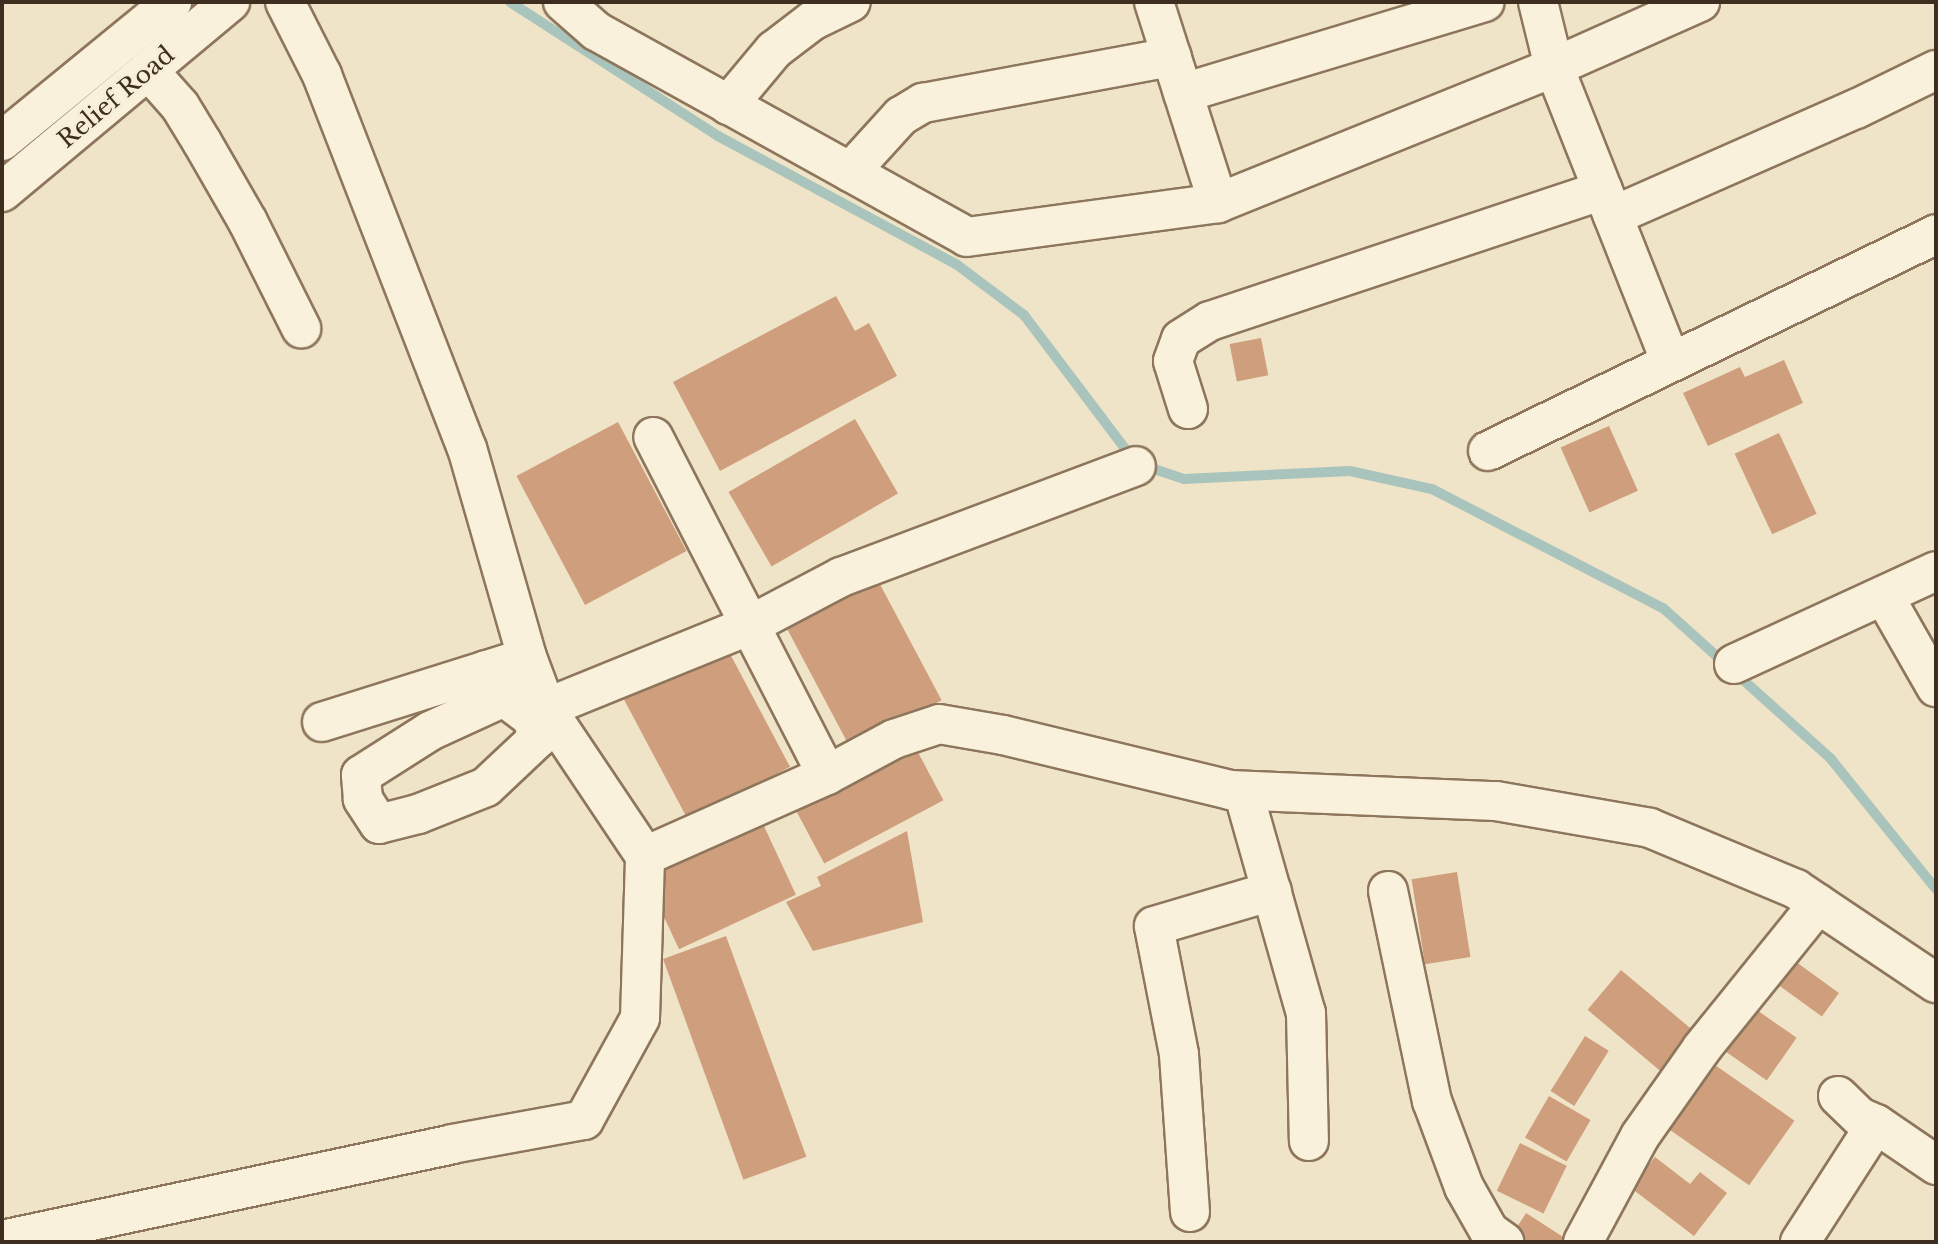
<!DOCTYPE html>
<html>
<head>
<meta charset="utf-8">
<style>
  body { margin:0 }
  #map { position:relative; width:1938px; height:1244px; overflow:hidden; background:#f0e4c8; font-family:"Libre Baskerville",serif }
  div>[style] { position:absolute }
  .stream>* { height:10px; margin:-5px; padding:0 5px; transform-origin:5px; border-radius:5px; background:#a9c4bc }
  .building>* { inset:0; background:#cf9f7d; transform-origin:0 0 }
  .roads { filter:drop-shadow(2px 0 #8d765c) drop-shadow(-2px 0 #8d765c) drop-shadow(0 2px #8d765c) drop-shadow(0 -2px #8d765c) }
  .minor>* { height:38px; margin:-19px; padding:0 19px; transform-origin:19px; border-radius:19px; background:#faf1dc }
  span { translate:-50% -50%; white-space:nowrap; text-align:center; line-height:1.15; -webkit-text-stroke:6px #f7eed8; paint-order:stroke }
  .street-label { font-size:24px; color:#3d2e20 }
  .frame { position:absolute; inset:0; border:4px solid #3d2e20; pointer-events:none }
</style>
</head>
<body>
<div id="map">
  <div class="stream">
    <div style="left:510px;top:2px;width:247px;rotate:32.8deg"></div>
    <div style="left:718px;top:136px;width:270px;rotate:28.3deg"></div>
    <div style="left:956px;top:264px;width:85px;rotate:36.9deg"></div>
    <div style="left:1024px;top:315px;width:179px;rotate:52.9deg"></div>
    <div style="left:1145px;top:466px;width:41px;rotate:18.4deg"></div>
    <div style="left:1184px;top:479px;width:166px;rotate:-2.8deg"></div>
    <div style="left:1350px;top:471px;width:84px;rotate:12.4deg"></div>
    <div style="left:1432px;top:489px;width:260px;rotate:27.3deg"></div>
    <div style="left:1663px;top:608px;width:226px;rotate:41.9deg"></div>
    <div style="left:1831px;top:759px;width:167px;rotate:51.1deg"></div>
  </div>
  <div class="building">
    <div style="clip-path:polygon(836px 296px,855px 331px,869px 323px,897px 376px,720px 471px,673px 382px)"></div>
    <div style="left:1261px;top:338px;width:38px;height:32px;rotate:79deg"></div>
    <div style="clip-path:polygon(1784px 360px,1803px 403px,1708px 446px,1683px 393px,1740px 367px,1745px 377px)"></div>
    <div style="left:855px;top:419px;width:86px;height:146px;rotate:60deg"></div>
    <div style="left:618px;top:422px;width:146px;height:115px;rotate:62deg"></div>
    <div style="left:1609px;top:426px;width:71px;height:53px;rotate:66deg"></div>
    <div style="left:1779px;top:433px;width:89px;height:49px;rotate:65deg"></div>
    <div style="left:874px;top:573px;width:144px;height:103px;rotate:62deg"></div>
    <div style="left:721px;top:637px;width:147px;height:115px;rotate:62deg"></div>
    <div style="left:912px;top:741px;width:67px;height:135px;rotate:62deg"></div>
    <div style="left:763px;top:824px;width:78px;height:129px;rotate:65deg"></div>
    <div style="clip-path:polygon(907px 831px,923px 922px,813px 951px,786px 902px,821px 886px,817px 877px)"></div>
    <div style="left:1457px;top:872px;width:86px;height:46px;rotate:81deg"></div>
    <div style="left:726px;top:936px;width:235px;height:67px;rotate:70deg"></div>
    <div style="left:1792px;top:959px;width:58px;height:29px;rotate:36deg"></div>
    <div style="left:1621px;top:970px;width:109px;height:52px;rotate:40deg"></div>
    <div style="left:1754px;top:1008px;width:52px;height:52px;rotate:35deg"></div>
    <div style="left:1585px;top:1036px;width:28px;height:65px;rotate:32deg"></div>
    <div style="left:1715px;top:1065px;width:97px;height:79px;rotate:35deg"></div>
    <div style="left:1549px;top:1096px;width:48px;height:48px;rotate:30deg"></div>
    <div style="left:1520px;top:1143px;width:52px;height:53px;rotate:26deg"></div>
    <div style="clip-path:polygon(1655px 1157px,1690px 1184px,1700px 1172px,1727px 1193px,1694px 1236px,1631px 1188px)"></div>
    <div style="clip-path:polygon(1526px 1213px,1571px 1242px,1516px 1242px,1510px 1238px)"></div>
  </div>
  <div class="roads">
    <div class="minor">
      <div style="left:285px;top:2px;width:82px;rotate:63.1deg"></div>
      <div style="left:322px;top:75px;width:400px;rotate:68.8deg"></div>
      <div style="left:467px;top:448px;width:217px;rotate:74deg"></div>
      <div style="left:527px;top:657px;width:54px;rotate:69.6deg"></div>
      <div style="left:546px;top:708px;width:178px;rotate:56.2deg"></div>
      <div style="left:645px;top:856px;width:199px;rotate:-24deg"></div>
      <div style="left:827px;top:775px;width:380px;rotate:-117.2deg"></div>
      <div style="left:563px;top:2px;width:44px;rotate:41.3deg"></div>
      <div style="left:596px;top:31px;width:424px;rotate:29deg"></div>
      <div style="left:967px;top:237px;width:253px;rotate:-7.7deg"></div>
      <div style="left:1218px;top:203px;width:362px;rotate:-22deg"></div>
      <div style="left:1554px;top:67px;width:160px;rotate:-24deg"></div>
      <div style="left:1154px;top:2px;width:211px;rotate:72.3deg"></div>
      <div style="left:1538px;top:2px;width:67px;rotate:76.2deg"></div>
      <div style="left:1554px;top:67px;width:317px;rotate:68.4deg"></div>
      <div style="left:148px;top:70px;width:48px;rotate:48.4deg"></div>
      <div style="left:180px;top:106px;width:42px;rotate:58.6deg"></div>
      <div style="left:202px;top:142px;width:92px;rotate:60.1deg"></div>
      <div style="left:248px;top:222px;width:119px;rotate:63.4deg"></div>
      <div style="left:1183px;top:93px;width:315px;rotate:-16.8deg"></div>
      <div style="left:728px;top:105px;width:72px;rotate:-50.1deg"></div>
      <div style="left:774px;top:50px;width:48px;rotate:-37.3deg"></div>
      <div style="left:812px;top:21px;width:43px;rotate:-26deg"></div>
      <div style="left:2px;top:141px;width:220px;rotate:-39.3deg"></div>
      <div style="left:850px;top:172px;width:76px;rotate:-47.7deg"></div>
      <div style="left:901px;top:116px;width:26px;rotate:-31deg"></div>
      <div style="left:923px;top:103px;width:253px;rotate:-10.5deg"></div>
      <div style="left:2px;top:192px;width:297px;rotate:-39.8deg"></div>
      <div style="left:1613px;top:216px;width:266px;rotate:-23.8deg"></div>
      <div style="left:1856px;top:109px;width:89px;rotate:-26deg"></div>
      <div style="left:1188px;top:409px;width:50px;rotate:-107.4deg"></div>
      <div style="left:1173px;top:361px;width:23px;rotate:-70deg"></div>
      <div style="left:1181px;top:339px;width:34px;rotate:-32deg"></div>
      <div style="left:1210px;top:321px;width:414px;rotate:-18.4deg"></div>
      <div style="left:1488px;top:451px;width:498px;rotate:-25.8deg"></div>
      <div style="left:1884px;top:596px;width:105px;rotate:60.3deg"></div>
      <div style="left:1734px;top:664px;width:222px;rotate:-24.7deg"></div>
      <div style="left:486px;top:670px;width:32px;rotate:56deg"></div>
      <div style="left:504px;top:697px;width:35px;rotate:37deg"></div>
      <div style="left:532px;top:718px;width:21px;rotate:73deg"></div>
      <div style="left:538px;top:738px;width:71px;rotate:136.7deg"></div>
      <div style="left:486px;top:787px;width:73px;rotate:158.3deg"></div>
      <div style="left:418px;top:814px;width:40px;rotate:165.6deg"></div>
      <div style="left:379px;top:824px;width:30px;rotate:-123deg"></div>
      <div style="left:363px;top:799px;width:24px;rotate:-95deg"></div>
      <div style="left:361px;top:775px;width:82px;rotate:-32.5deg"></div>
      <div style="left:430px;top:731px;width:81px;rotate:-24.7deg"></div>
      <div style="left:546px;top:708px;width:220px;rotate:-22.1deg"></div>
      <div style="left:750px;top:625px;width:103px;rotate:-27.8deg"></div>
      <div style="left:841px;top:577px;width:315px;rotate:-20.6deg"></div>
      <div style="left:322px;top:722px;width:196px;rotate:-17.5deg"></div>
      <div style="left:827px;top:775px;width:76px;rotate:-28.2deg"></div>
      <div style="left:894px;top:739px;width:47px;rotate:-18.4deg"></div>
      <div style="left:939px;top:724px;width:65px;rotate:9.8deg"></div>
      <div style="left:1003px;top:735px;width:234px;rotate:13.6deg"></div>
      <div style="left:1230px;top:790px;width:266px;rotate:2.4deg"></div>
      <div style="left:1496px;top:801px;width:156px;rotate:9.9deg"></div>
      <div style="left:1650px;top:828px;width:158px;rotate:22.7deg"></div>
      <div style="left:1796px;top:889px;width:169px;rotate:33.9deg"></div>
      <div style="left:1243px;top:791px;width:231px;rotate:74.2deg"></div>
      <div style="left:1306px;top:1013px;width:128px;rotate:88.7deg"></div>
      <div style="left:1388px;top:891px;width:215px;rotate:78.2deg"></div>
      <div style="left:1432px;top:1101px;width:92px;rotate:69.6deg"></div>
      <div style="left:1464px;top:1187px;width:51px;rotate:60.4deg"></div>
      <div style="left:1489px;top:1231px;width:19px;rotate:36deg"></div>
      <div style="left:1838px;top:1096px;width:30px;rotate:44deg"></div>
      <div style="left:1860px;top:1117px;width:17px;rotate:24deg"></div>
      <div style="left:1876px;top:1124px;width:73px;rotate:34.3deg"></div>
      <div style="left:1190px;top:1212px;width:158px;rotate:-94deg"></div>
      <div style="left:1179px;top:1054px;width:130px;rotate:-101.1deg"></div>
      <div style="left:1154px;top:926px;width:123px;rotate:-16.5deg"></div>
      <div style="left:2px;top:1240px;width:460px;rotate:-12deg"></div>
      <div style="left:452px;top:1144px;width:134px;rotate:-10.3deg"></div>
      <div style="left:584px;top:1120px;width:116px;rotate:-61.2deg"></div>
      <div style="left:640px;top:1018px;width:162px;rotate:-88.2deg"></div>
      <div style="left:1583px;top:1242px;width:120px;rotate:-61.7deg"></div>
      <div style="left:1640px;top:1136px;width:108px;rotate:-54.8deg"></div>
      <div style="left:1702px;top:1048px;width:185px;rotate:-51.1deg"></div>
      <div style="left:1800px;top:1242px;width:140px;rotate:-57.2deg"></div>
    </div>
  </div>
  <div class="street-label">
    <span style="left:116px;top:97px;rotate:-40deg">Relief Road</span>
  </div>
  <div class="frame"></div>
</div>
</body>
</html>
